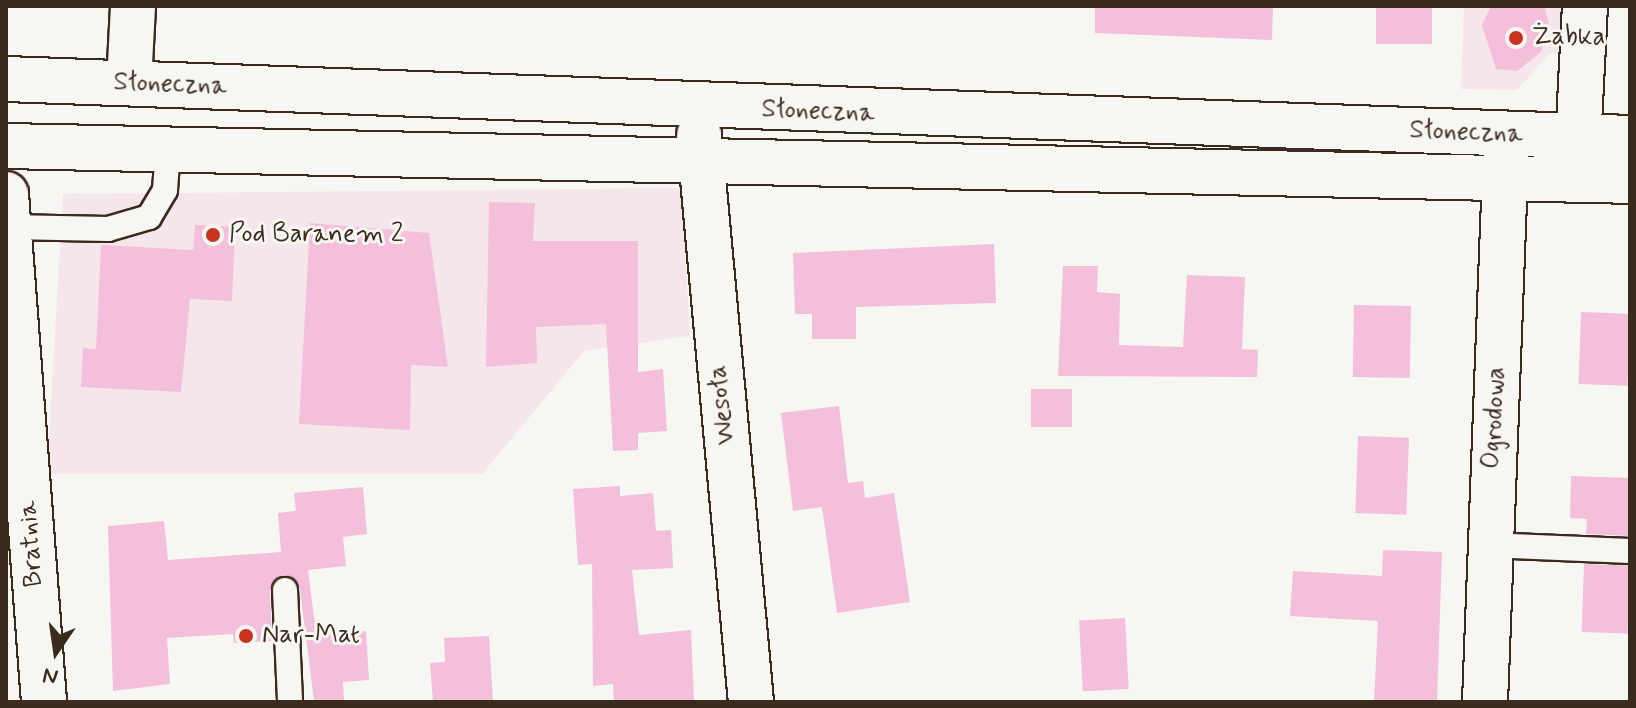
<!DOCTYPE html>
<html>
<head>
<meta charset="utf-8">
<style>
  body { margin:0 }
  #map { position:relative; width:1636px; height:708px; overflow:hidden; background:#f6f6f2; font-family:Mynerve,sans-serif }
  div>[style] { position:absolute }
  .built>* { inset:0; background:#f5e6eb }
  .building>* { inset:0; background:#f4bfdb; transform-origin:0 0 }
  .roads { filter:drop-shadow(2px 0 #3b2a1e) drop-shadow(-2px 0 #3b2a1e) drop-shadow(0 2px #3b2a1e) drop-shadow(0 -2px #3b2a1e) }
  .service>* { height:24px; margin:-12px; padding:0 12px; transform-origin:12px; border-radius:12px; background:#f6f6f2 }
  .minor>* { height:44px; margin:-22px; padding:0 22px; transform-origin:22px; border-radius:22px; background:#f6f6f2 }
  .dots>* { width:22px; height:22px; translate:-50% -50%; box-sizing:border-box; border:4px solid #f6f6f2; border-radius:50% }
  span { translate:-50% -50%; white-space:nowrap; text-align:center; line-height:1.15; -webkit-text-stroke:6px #f6f6f2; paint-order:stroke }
  .poi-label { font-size:26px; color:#3b2a1e }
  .left { translate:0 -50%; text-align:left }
  .street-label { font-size:26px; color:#3b2a1e }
  .frame { position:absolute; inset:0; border:8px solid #3b2a1e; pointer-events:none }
  .north { position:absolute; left:16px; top:612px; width:80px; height:80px; -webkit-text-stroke:6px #f6f6f2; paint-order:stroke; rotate:193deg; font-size:22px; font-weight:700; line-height:32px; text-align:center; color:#3b2a1e }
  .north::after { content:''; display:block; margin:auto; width:28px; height:36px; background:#3b2a1e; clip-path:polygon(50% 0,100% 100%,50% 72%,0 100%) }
</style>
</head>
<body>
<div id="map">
  <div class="built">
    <div style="clip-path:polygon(1464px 6px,1568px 6px,1568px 53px,1549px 54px,1517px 90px,1461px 89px)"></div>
    <div style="clip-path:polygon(681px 188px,690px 336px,584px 351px,482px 474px,47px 474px,63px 194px)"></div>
  </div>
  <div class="building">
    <div style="clip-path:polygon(1095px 6px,1273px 6px,1272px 40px,1095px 33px)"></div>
    <div style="left:1376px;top:6px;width:56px;height:38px"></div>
    <div style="clip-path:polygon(1491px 6px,1544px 6px,1549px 24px,1541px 52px,1517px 71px,1496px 69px,1482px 25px)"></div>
    <div style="clip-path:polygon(489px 202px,535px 203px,533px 241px,638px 241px,638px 372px,663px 369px,667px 431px,638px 433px,638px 450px,613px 451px,606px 324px,536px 327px,537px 363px,486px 367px)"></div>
    <div style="clip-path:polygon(310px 223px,429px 233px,448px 367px,411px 365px,410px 430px,299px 424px)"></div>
    <div style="clip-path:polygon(195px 225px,235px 227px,232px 301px,190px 299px,181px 392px,81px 387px,83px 348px,96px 349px,101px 245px,193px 250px)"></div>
    <div style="clip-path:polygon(994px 244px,996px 303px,856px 307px,856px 339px,812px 339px,812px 314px,795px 314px,793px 253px)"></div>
    <div style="clip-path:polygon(1063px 266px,1098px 266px,1097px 292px,1120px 294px,1119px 345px,1183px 347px,1187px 275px,1245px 277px,1242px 349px,1258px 350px,1257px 377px,1058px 376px)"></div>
    <div style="left:1354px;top:305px;width:57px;height:72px;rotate:1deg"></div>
    <div style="left:1581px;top:312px;width:49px;height:72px;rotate:2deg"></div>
    <div style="left:1072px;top:389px;width:38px;height:41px;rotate:90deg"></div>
    <div style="clip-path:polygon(839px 406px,848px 483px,863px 481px,865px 498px,894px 493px,910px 602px,837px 613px,822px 507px,793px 511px,781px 413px)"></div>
    <div style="left:1358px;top:436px;width:51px;height:77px;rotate:2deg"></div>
    <div style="clip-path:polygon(1571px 476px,1630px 478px,1630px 536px,1586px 534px,1587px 519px,1570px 518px)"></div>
    <div style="clip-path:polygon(620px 486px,620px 496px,653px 493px,656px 531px,671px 530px,673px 568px,632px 570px,639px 635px,691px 630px,694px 702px,614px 702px,613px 684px,593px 686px,592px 564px,578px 565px,573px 489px)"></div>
    <div style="clip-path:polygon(363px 487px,367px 534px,343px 537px,346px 566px,308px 570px,316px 633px,366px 631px,369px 680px,343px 682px,344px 702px,314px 702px,300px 589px,285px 575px,270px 590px,272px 641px,234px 643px,233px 634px,167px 638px,170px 684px,113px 691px,108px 526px,164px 521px,168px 560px,281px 552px,278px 513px,296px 511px,294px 493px)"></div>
    <div style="clip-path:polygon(1383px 550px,1442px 552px,1437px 702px,1374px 702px,1378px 621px,1290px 616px,1293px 571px,1382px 576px)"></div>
    <div style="left:1584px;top:564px;width:46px;height:68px;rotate:2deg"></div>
    <div style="left:1125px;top:618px;width:71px;height:46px;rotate:87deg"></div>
    <div style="clip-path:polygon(489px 636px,493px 702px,433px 702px,430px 663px,445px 662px,444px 638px)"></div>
  </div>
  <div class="roads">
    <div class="service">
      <div style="left:9px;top:227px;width:99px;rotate:1.2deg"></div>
      <div style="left:108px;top:229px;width:43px;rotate:-16.3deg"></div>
      <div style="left:149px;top:217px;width:31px;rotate:-59deg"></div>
      <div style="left:165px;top:190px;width:41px;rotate:-85.8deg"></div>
      <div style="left:1488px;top:545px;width:142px;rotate:2.4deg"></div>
      <div style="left:285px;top:590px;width:112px;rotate:87.4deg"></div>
    </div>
    <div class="minor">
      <div style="left:6px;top:79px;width:1625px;rotate:2.08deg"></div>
      <div style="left:129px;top:83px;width:77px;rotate:-87deg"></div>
      <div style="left:699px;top:135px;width:569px;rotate:84.76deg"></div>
      <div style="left:6px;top:146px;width:1624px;rotate:1.23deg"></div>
      <div style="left:1577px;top:163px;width:157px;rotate:-87.1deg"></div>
      <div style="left:6px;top:194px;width:509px;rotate:85.72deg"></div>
      <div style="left:1485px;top:702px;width:554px;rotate:-87.83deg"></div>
    </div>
  </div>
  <div class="dots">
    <div style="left:1516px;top:38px;background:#c8321e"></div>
    <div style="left:213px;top:235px;background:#c8321e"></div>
    <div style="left:246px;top:636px;background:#c8321e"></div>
  </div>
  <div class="poi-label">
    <span class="left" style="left:1532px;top:38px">Żabka</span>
    <span class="left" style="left:229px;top:235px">Pod Baranem 2</span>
    <span class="left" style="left:262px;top:636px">Nar-Mat</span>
  </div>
  <div class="street-label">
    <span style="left:170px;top:85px;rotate:2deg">Słoneczna</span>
    <span style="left:818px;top:112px;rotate:2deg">Słoneczna</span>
    <span style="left:1466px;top:133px;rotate:2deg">Słoneczna</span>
    <span style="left:723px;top:405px;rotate:-96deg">Wesoła</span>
    <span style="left:1495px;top:418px;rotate:-87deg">Ogrodowa</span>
    <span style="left:32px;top:544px;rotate:-94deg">Bratnia</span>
  </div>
  <div class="frame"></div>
  <div class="north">N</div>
</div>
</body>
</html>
